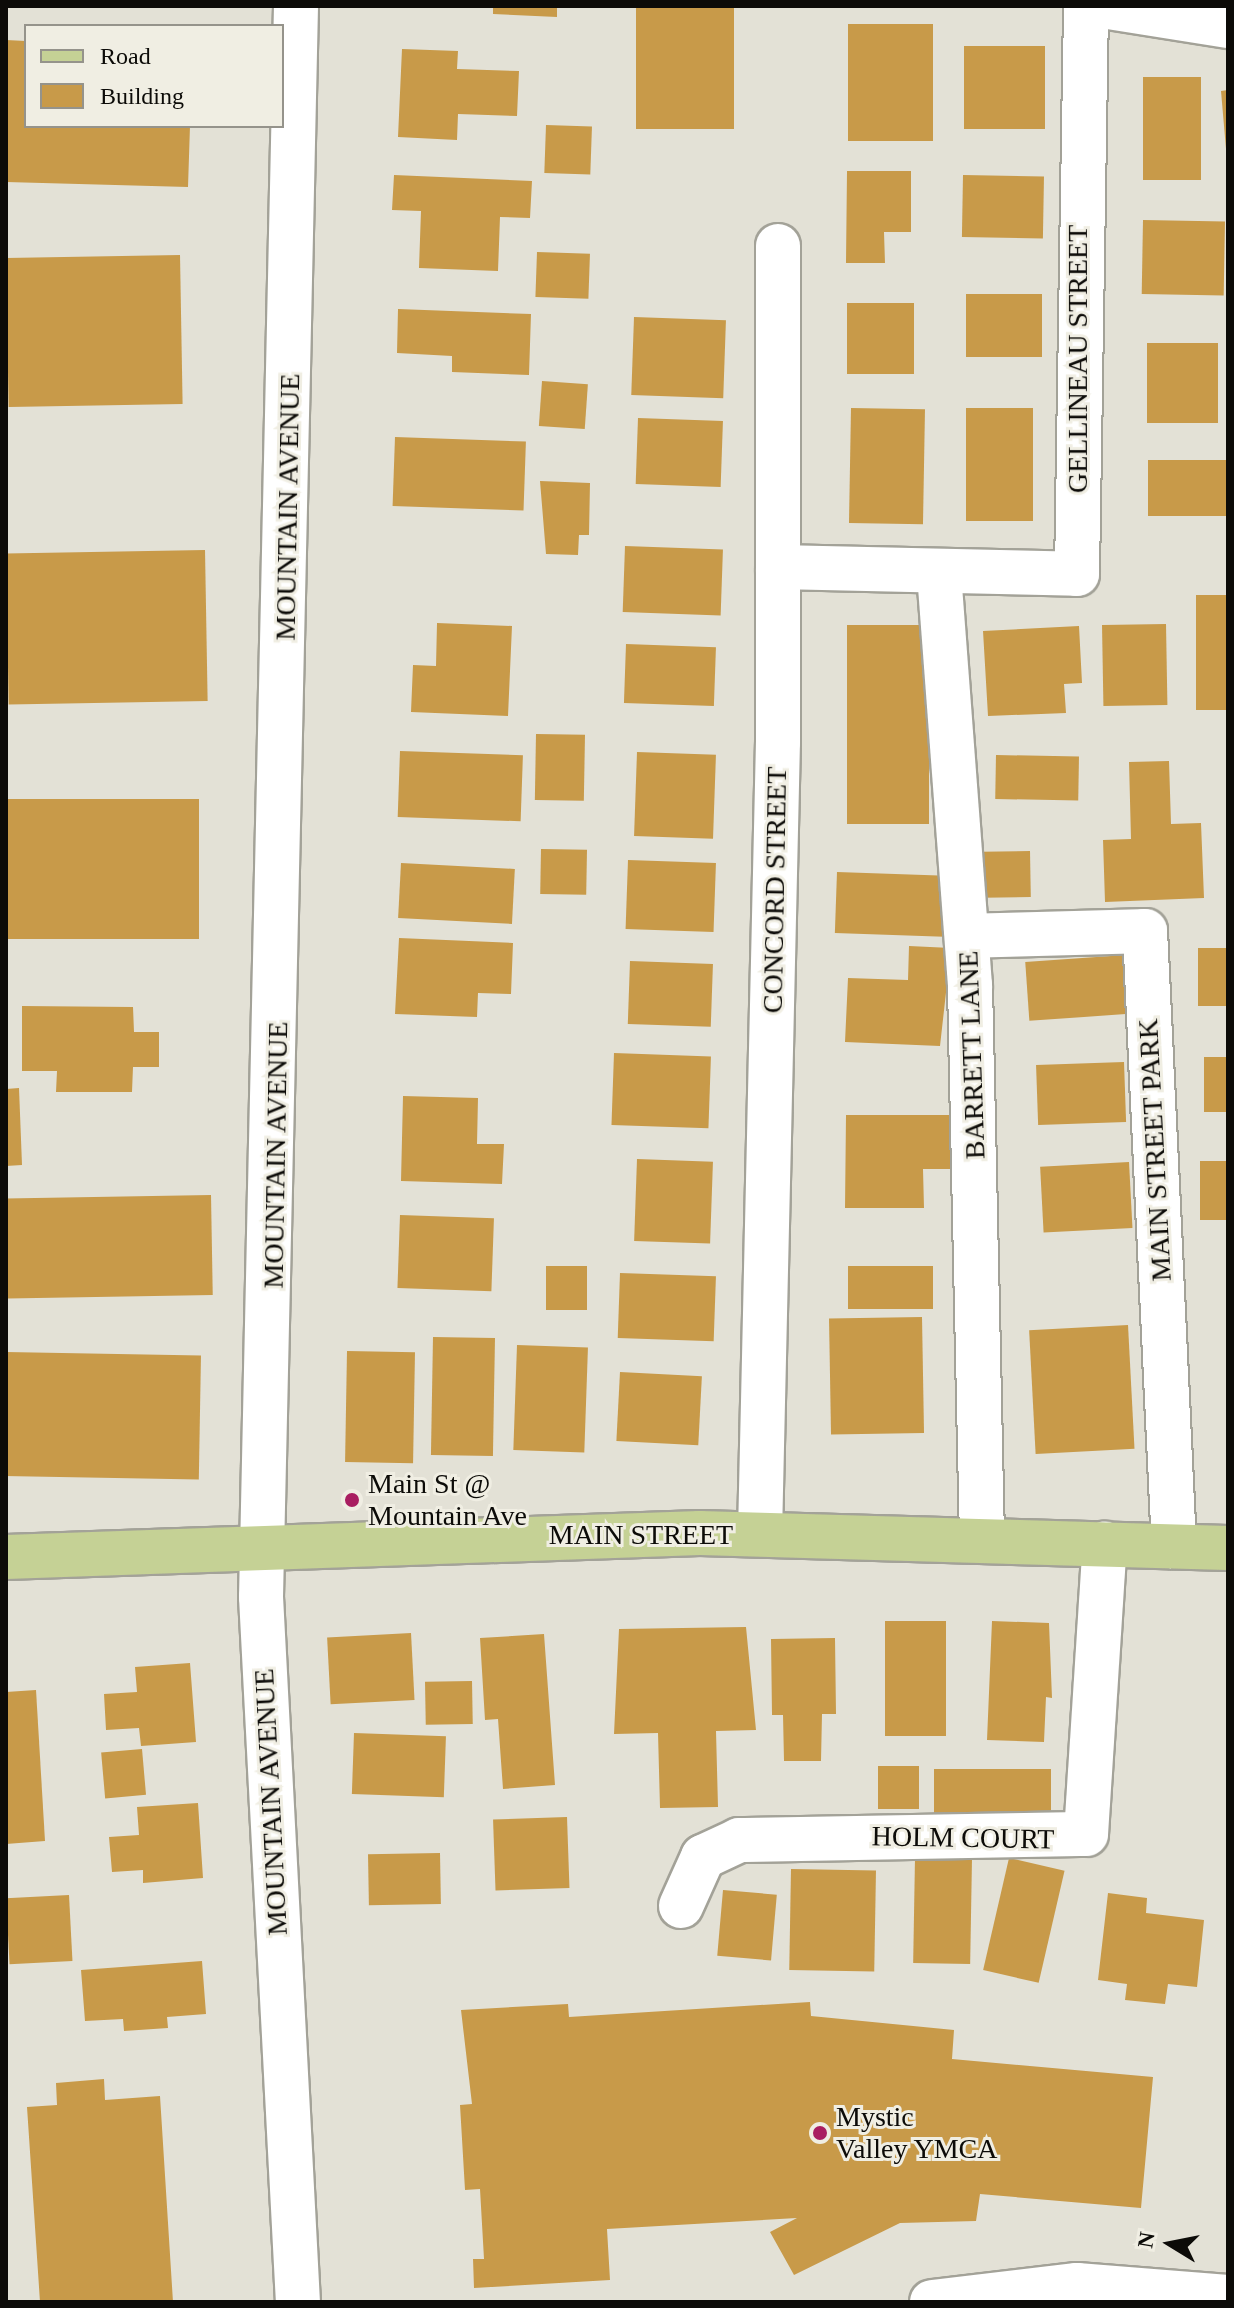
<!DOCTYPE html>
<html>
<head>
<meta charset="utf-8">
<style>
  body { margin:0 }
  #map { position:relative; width:1234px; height:2308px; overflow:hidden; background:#e3e1d6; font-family:"Times New Roman",serif }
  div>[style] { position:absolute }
  .building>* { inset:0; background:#c89a49; transform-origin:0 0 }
  .roads { filter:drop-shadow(2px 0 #a3a298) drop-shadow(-2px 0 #a3a298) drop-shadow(0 2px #a3a298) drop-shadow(0 -2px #a3a298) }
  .minor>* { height:44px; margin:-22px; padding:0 22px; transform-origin:22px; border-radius:22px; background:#fff }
  .tertiary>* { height:44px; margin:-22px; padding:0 22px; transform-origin:22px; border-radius:22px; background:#fff }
  .primary>* { height:44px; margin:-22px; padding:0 22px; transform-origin:22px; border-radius:22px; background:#c5d195 }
  .dots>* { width:22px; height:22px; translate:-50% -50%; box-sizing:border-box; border:4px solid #f0eee3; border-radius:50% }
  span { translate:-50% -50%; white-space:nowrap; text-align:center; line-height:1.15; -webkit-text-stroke:6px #f0eee3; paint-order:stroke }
  .street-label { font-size:28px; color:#0c0b08 }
  .poi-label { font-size:28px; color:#0c0b08 }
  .left { translate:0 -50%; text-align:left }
  .frame { position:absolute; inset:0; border:8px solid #0c0b08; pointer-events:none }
  .legend { position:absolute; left:24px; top:24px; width:260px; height:104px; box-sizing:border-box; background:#f0eee3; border:2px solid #95938b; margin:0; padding:10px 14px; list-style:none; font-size:24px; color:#0c0b08 }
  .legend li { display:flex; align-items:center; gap:16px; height:40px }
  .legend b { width:40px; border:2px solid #95938b }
  .north { position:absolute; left:1130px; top:2204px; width:80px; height:80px; -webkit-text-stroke:6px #f0eee3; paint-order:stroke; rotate:280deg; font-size:22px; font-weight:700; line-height:32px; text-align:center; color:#0c0b08 }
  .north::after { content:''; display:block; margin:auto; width:28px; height:36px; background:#0c0b08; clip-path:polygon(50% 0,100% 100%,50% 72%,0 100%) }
</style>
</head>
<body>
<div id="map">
  <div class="building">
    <div style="clip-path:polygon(493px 6px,557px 6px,557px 17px,493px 14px)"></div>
    <div style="left:636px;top:6px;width:98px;height:123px"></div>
    <div style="left:848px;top:24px;width:85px;height:117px"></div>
    <div style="clip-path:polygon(6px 40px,26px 41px,26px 126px,190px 126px,188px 187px,6px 182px)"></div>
    <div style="left:964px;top:46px;width:81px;height:83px"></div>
    <div style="clip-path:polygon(402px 49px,458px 51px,457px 69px,519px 71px,517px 116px,458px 114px,457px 140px,398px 137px)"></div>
    <div style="left:1143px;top:77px;width:58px;height:103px"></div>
    <div style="clip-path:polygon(1228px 90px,1228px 149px,1226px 149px,1221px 91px)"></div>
    <div style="left:546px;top:125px;width:46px;height:48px;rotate:2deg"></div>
    <div style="clip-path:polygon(847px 171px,911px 171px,911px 232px,884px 232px,885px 263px,846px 263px)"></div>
    <div style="clip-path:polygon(394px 175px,532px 181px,530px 218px,500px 217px,498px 271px,419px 268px,421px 211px,392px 210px)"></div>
    <div style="left:963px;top:175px;width:81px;height:62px;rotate:1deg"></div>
    <div style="left:1143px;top:220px;width:82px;height:74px;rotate:1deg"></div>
    <div style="left:537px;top:252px;width:53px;height:45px;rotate:2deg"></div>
    <div style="left:180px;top:255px;width:149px;height:174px;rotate:89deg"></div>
    <div style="left:966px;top:294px;width:76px;height:63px"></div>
    <div style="left:847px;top:303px;width:67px;height:71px"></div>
    <div style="clip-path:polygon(398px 309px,531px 314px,529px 375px,452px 372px,452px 356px,397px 353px)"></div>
    <div style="left:634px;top:317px;width:92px;height:78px;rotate:2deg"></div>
    <div style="left:1147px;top:343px;width:71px;height:80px"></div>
    <div style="left:542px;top:381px;width:46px;height:45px;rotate:4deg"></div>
    <div style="left:851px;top:408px;width:74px;height:115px;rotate:1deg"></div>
    <div style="left:966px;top:408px;width:67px;height:113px"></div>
    <div style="left:638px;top:418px;width:85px;height:66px;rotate:2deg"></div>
    <div style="left:395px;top:437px;width:131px;height:69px;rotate:2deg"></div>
    <div style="left:1148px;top:460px;width:80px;height:56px"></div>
    <div style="clip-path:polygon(540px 481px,590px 483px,589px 535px,579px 535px,578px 555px,546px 554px)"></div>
    <div style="left:625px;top:546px;width:98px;height:66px;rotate:2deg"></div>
    <div style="left:205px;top:550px;width:151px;height:199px;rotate:89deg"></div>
    <div style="left:1228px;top:595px;width:115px;height:32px;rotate:90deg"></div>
    <div style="clip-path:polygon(437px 623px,512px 626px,508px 716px,411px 712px,413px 665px,436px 666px)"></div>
    <div style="left:1166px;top:624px;width:81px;height:64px;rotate:89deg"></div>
    <div style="left:847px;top:625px;width:82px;height:199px"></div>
    <div style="clip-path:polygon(1079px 626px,1082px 683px,1064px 684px,1066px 713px,988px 716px,983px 631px)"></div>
    <div style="left:626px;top:644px;width:90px;height:59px;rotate:2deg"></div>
    <div style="left:536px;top:734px;width:49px;height:66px;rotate:1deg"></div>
    <div style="left:400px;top:751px;width:123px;height:66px;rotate:2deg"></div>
    <div style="left:637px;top:752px;width:79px;height:84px;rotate:2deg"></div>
    <div style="left:996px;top:755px;width:83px;height:44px;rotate:1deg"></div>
    <div style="clip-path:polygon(1169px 761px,1171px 824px,1201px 823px,1204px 898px,1105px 902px,1103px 840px,1131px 839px,1129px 762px)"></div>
    <div style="left:199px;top:799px;width:140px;height:193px;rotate:90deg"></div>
    <div style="left:541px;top:849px;width:46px;height:45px;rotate:1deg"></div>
    <div style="left:1030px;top:851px;width:46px;height:48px;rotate:89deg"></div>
    <div style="left:628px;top:860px;width:88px;height:69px;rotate:2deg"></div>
    <div style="left:401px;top:863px;width:114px;height:55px;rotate:3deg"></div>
    <div style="left:837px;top:872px;width:109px;height:61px;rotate:2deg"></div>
    <div style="clip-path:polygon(399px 938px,513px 943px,511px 994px,478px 993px,477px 1017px,395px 1014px)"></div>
    <div style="clip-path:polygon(909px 946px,951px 948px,940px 1046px,845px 1042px,848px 978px,908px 980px)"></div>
    <div style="left:1228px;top:948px;width:58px;height:30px;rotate:90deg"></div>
    <div style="left:1125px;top:955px;width:59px;height:100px;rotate:86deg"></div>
    <div style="left:630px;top:961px;width:83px;height:63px;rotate:2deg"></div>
    <div style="clip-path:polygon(22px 1006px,133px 1007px,134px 1032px,159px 1032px,159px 1067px,133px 1067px,132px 1092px,56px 1092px,57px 1071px,22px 1071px)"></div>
    <div style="left:614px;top:1053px;width:97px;height:72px;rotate:2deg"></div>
    <div style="left:1228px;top:1057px;width:55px;height:24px;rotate:90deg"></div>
    <div style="left:1124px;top:1062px;width:60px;height:88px;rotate:88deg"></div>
    <div style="clip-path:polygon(19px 1088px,22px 1165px,6px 1166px,6px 1089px)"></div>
    <div style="clip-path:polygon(403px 1096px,478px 1098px,477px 1144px,504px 1144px,502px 1184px,401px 1181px)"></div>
    <div style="clip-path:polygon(846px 1115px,953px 1115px,953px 1169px,923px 1169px,924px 1208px,845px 1208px)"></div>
    <div style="left:637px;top:1159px;width:76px;height:82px;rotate:2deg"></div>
    <div style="left:1228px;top:1161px;width:59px;height:28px;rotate:90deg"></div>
    <div style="left:1129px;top:1162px;width:66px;height:89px;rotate:87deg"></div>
    <div style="left:211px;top:1195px;width:100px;height:205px;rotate:89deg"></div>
    <div style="left:400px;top:1215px;width:94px;height:73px;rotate:2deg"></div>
    <div style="left:546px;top:1266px;width:41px;height:44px"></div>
    <div style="left:848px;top:1266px;width:85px;height:43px"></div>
    <div style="left:620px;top:1273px;width:96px;height:65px;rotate:2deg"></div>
    <div style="left:922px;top:1317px;width:116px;height:93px;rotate:89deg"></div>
    <div style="left:1128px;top:1325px;width:124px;height:99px;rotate:87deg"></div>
    <div style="left:433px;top:1337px;width:62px;height:118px;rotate:1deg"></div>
    <div style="left:517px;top:1345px;width:71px;height:105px;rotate:2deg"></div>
    <div style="left:347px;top:1351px;width:68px;height:111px;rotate:1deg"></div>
    <div style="left:6px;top:1352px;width:195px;height:124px;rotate:1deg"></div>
    <div style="left:620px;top:1372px;width:82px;height:69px;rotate:3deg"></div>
    <div style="left:885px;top:1621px;width:61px;height:115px"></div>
    <div style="clip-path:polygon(992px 1621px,1049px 1623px,1052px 1698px,1046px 1697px,1044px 1742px,987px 1740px)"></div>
    <div style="clip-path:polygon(746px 1627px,756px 1730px,716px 1731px,718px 1807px,660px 1808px,658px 1733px,614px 1734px,619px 1629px)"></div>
    <div style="left:411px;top:1633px;width:67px;height:84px;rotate:87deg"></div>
    <div style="clip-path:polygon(544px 1634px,555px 1785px,503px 1789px,498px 1719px,485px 1720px,480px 1638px)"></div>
    <div style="clip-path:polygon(835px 1638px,836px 1714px,822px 1714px,821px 1761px,784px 1761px,783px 1715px,772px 1715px,771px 1639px)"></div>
    <div style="clip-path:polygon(190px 1663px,196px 1742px,141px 1746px,139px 1728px,106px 1730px,104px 1694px,137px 1692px,135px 1667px)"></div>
    <div style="left:472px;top:1681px;width:43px;height:47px;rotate:89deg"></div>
    <div style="clip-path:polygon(36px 1690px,45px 1841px,6px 1844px,6px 1692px)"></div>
    <div style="left:354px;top:1733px;width:92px;height:61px;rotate:2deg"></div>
    <div style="left:142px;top:1749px;width:46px;height:41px;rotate:85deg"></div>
    <div style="left:878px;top:1766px;width:41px;height:43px"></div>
    <div style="left:1051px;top:1769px;width:49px;height:117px;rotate:90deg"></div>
    <div style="clip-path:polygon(198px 1803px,203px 1878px,143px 1883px,143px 1870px,112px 1872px,109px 1837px,139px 1835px,137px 1807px)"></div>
    <div style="left:567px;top:1817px;width:71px;height:74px;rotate:88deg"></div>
    <div style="left:440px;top:1853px;width:51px;height:72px;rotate:89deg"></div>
    <div style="left:915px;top:1858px;width:57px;height:105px;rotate:1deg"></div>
    <div style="left:1009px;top:1858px;width:57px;height:115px;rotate:13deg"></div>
    <div style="left:791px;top:1869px;width:85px;height:101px;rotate:1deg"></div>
    <div style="left:723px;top:1890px;width:54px;height:66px;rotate:5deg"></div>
    <div style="clip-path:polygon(1108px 1893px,1147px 1898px,1146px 1913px,1204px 1920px,1197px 1987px,1168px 1984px,1165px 2004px,1125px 2000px,1127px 1984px,1098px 1980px)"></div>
    <div style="left:69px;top:1895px;width:66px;height:63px;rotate:87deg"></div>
    <div style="clip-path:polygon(202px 1961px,206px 2014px,167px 2017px,168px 2028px,124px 2031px,123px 2019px,85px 2021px,81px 1970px)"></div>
    <div style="clip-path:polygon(810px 2002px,811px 2016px,954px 2030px,952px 2059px,1153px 2077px,1141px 2208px,980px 2194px,976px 2221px,900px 2223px,794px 2275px,770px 2232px,797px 2218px,607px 2229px,610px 2280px,474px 2288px,473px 2259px,484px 2259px,480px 2189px,465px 2190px,460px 2105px,472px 2104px,461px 2010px,568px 2004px,569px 2017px)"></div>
    <div style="clip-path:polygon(104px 2079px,105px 2100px,160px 2096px,173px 2302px,40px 2302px,27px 2107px,57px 2105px,56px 2083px)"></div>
  </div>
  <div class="roads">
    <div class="minor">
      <div style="left:1102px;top:6px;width:128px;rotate:9deg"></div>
      <div style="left:778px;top:567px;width:299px;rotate:1.3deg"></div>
      <div style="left:1077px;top:574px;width:568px;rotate:-89.09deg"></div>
      <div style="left:939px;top:573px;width:413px;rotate:85.7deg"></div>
      <div style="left:970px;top:985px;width:553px;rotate:88.76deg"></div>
      <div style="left:967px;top:936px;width:178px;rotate:-1.6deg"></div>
      <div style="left:1145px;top:931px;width:616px;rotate:87.3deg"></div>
      <div style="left:760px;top:1534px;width:792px;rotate:-88.7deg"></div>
      <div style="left:778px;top:742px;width:496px;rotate:-90deg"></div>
      <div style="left:681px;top:1906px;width:54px;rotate:-65.8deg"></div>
      <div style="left:703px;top:1857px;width:40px;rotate:-25deg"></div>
      <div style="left:739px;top:1840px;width:347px;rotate:-1deg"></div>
      <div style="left:1086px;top:1834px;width:291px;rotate:-86.3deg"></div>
    </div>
    <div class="tertiary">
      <div style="left:296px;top:6px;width:1591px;rotate:91.26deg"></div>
      <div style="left:261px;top:1597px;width:706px;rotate:87deg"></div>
      <div style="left:932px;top:2302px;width:146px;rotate:-6.7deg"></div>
      <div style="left:1077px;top:2285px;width:151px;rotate:4.5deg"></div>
    </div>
    <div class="primary">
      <div style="left:6px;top:1557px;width:694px;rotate:-1.98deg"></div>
      <div style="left:700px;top:1533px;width:528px;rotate:1.63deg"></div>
    </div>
  </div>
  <div class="dots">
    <div style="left:352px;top:1500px;background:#a91e61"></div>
    <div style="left:820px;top:2133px;background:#a91e61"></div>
  </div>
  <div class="street-label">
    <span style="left:1078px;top:359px;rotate:-90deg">GELLINEAU STREET</span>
    <span style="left:288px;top:507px;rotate:-89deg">MOUNTAIN AVENUE</span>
    <span style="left:775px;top:890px;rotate:-89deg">CONCORD STREET</span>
    <span style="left:972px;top:1055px;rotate:-92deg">BARRETT LANE</span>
    <span style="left:1155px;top:1150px;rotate:-93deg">MAIN STREET PARK</span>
    <span style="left:276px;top:1155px;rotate:-89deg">MOUNTAIN AVENUE</span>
    <span style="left:641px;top:1535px">MAIN STREET</span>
    <span style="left:271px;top:1802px;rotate:-93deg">MOUNTAIN AVENUE</span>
    <span style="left:963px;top:1838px;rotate:1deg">HOLM COURT</span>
  </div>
  <div class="poi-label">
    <span class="left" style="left:368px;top:1500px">Main St @<br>Mountain Ave</span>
    <span class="left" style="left:836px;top:2133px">Mystic<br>Valley YMCA</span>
  </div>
  <div class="frame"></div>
  <ul class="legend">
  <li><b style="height:10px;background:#c5d195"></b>Road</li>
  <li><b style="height:22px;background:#c89a49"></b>Building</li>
  </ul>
  <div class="north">N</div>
</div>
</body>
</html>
